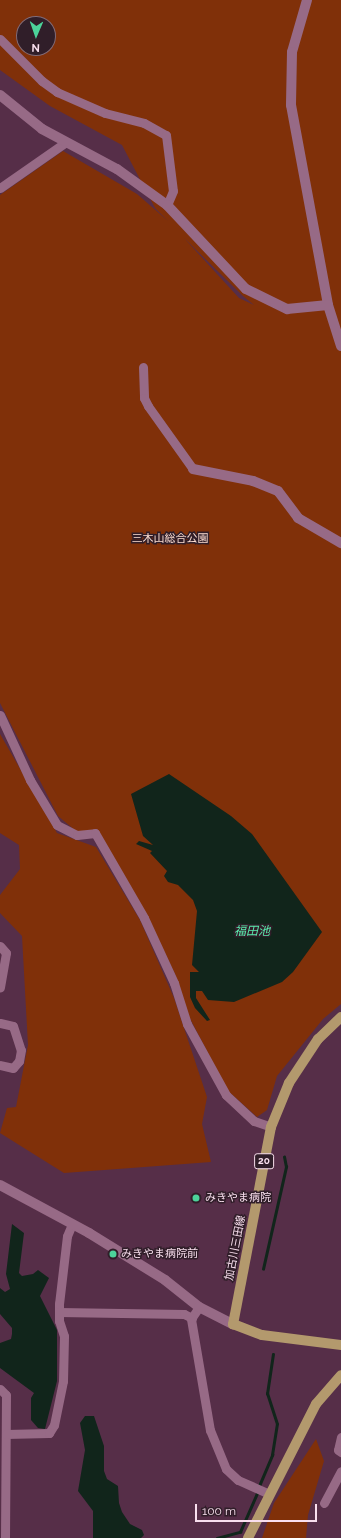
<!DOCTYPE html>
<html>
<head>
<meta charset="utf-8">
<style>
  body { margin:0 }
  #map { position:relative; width:341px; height:1538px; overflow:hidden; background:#562e48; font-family:Raleway,"Noto Sans JP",sans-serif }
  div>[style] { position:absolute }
  .green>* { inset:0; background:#803009 }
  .water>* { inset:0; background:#11251b }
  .stream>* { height:2.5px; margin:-1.25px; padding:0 1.25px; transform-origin:1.25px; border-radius:1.25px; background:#11251b }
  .minor>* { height:9px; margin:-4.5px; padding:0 4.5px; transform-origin:4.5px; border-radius:4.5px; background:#976a86 }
  .tertiary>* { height:10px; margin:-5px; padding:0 5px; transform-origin:5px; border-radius:5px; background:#976a86 }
  .primary>* { height:10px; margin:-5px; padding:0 5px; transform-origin:5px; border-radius:5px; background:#b3996d }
  .dots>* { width:11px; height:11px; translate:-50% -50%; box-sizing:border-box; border:2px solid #301e29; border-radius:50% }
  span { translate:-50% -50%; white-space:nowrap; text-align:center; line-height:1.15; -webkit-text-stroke:3px #301e29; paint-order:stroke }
  .shield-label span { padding:1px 3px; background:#301e29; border:1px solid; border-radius:3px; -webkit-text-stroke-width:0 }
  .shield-label { font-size:10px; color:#f9dfee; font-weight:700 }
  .park-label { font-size:11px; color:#fbdcd0 }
  .poi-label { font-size:11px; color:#f9dfee }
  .left { translate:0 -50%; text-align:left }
  .street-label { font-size:11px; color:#f9dfee }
  .water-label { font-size:12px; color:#5aecae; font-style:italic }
  .north { position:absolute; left:16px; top:16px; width:40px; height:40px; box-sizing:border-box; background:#301e29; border:1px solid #806b78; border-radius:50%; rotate:182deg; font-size:11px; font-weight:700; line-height:16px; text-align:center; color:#f9dfee }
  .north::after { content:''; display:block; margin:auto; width:14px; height:18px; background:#4cd39a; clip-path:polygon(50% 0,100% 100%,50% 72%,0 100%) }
  .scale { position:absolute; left:195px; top:1504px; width:122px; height:18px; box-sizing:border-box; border:2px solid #f9dfee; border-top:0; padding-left:5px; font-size:12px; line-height:14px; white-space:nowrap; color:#f9dfee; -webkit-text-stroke:3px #301e29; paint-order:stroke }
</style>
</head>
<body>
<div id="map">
  <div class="green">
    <div style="clip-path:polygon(evenodd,0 0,341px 0,341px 1004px,323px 1019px,277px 1076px,267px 1110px,257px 1117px,228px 1091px,186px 1011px,175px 974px,146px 914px,97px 831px,76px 831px,58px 816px,0 703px,0 195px,63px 151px,137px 194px,168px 221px,155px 208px,122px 145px,50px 106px,0 70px,0 0,24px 24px,48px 24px,48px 48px,24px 48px,24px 24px,0 0,184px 238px,243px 296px,254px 305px,239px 298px,184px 238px)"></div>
    <div style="clip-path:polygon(0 734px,57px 833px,96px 847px,140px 920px,174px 998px,207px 1097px,202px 1124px,211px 1162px,64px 1173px,0 1133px,7px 1108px,16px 1107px,28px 1045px,22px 936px,0 913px,0 895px,20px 869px,19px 845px,0 833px)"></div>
    <div style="clip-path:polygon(316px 1439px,324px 1461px,308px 1515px,306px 1538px,262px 1538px,274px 1503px)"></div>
  </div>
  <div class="water">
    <div style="clip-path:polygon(169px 774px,231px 816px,252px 834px,322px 932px,293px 972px,282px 982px,234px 1002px,208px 1000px,202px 991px,196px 991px,196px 998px,210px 1020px,207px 1021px,195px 1008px,190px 997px,190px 972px,199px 972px,192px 965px,197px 911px,193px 900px,178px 885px,168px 882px,164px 876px,167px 871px,150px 853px,152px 851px,136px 844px,139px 841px,153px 845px,143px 836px,131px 794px)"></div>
    <div style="clip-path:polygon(12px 1224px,24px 1233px,19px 1273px,22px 1276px,33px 1274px,38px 1270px,49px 1278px,40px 1296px,57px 1330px,57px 1381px,45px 1429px,38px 1428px,31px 1420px,31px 1398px,34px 1393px,0 1368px,0 1343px,11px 1339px,12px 1334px,12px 1328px,0 1314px,0 1288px,5px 1292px,10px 1289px,6px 1274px)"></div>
    <div style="clip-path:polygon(85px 1416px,94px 1416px,104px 1446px,104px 1471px,107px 1479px,118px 1486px,119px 1503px,122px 1512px,130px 1524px,142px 1530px,144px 1535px,141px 1538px,93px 1538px,93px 1511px,78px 1491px,85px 1450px,80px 1423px)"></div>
  </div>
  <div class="stream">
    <div style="left:263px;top:1269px;width:105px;rotate:-77.3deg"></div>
    <div style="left:286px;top:1167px;width:10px;rotate:-101deg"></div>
    <div style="left:259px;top:1486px;width:34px;rotate:-67deg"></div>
    <div style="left:272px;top:1455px;width:31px;rotate:-81deg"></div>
    <div style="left:277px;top:1424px;width:32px;rotate:-108deg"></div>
    <div style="left:267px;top:1394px;width:40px;rotate:-81.5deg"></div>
    <div style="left:217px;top:1538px;width:24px;rotate:-15deg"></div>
    <div style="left:240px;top:1532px;width:45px;rotate:-66.3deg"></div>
  </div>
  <div class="minor">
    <div style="left:0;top:39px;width:59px;rotate:45deg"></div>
    <div style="left:42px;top:81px;width:19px;rotate:36deg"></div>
    <div style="left:57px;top:92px;width:52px;rotate:23.6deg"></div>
    <div style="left:105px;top:113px;width:40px;rotate:14.4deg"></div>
    <div style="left:144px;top:123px;width:25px;rotate:29deg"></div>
    <div style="left:166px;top:135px;width:56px;rotate:82.9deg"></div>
    <div style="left:173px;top:191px;width:15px;rotate:113deg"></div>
    <div style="left:0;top:188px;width:80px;rotate:-34.9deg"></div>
    <div style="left:143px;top:367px;width:31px;rotate:88deg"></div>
    <div style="left:144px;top:398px;width:9px;rotate:63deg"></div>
    <div style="left:148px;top:406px;width:77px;rotate:54.5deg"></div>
    <div style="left:0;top:715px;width:72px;rotate:65.2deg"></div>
    <div style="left:30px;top:780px;width:52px;rotate:59deg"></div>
    <div style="left:57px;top:825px;width:22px;rotate:27deg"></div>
    <div style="left:77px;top:835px;width:18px;rotate:-6deg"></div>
    <div style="left:95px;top:833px;width:98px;rotate:60deg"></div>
    <div style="left:144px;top:918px;width:72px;rotate:65.2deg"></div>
    <div style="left:174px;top:983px;width:43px;rotate:72.4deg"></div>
    <div style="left:187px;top:1024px;width:81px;rotate:61.2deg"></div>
    <div style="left:226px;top:1095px;width:38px;rotate:43deg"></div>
    <div style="left:254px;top:1121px;width:18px;rotate:19deg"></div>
    <div style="left:0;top:946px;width:9px;rotate:49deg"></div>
    <div style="left:6px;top:953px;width:35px;rotate:100deg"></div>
    <div style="left:0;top:1023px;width:13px;rotate:13deg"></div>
    <div style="left:13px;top:1026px;width:25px;rotate:72deg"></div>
    <div style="left:21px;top:1050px;width:11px;rotate:100deg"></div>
    <div style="left:19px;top:1061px;width:9px;rotate:131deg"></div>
    <div style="left:13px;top:1068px;width:13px;rotate:-167deg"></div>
    <div style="left:199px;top:1307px;width:14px;rotate:124deg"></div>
    <div style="left:191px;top:1319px;width:113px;rotate:80.3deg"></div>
    <div style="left:210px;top:1430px;width:42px;rotate:67.7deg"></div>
    <div style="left:226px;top:1469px;width:16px;rotate:43deg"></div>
    <div style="left:238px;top:1480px;width:34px;rotate:24deg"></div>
    <div style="left:59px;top:1312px;width:125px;rotate:0.9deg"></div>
    <div style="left:184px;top:1314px;width:9px;rotate:27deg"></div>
    <div style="left:0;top:1389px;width:8px;rotate:45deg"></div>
    <div style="left:6px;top:1395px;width:143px;rotate:90.4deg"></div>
    <div style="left:6px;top:1434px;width:43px;rotate:-1.3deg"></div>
    <div style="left:49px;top:1433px;width:9px;rotate:-58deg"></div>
    <div style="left:54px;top:1425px;width:45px;rotate:-78.4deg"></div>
    <div style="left:63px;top:1381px;width:45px;rotate:-88.7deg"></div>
    <div style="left:64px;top:1336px;width:16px;rotate:-108deg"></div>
    <div style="left:59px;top:1321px;width:17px;rotate:-90deg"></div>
    <div style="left:59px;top:1304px;width:68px;rotate:-83.3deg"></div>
    <div style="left:67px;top:1236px;width:13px;rotate:-67deg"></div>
    <div style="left:341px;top:1437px;width:13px;rotate:103deg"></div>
    <div style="left:338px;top:1450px;width:4px;rotate:34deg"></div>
    <div style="left:324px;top:1503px;width:36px;rotate:-62deg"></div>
  </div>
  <div class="tertiary">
    <div style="left:307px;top:0;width:54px;rotate:106.1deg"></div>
    <div style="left:292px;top:52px;width:53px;rotate:91.1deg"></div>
    <div style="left:291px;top:105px;width:203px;rotate:79.5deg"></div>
    <div style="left:328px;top:305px;width:43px;rotate:72.4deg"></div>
    <div style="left:0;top:95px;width:54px;rotate:39deg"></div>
    <div style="left:42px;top:129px;width:85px;rotate:28.1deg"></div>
    <div style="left:117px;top:169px;width:62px;rotate:35.8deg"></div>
    <div style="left:167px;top:205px;width:115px;rotate:46.8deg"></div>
    <div style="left:246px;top:289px;width:46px;rotate:26deg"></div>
    <div style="left:287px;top:309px;width:41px;rotate:-5.6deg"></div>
    <div style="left:193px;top:469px;width:61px;rotate:11.3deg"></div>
    <div style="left:253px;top:481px;width:27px;rotate:22deg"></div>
    <div style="left:278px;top:491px;width:34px;rotate:53deg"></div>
    <div style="left:298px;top:518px;width:50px;rotate:30.2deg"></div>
    <div style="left:0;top:1185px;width:101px;rotate:28.3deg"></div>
    <div style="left:89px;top:1233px;width:89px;rotate:31.7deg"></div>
    <div style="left:165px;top:1280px;width:43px;rotate:38.5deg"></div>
    <div style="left:199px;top:1307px;width:38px;rotate:27deg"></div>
  </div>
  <div class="primary">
    <div style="left:341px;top:1017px;width:32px;rotate:136deg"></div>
    <div style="left:318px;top:1039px;width:53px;rotate:123.4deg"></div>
    <div style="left:289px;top:1083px;width:48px;rotate:112.2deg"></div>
    <div style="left:271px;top:1127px;width:201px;rotate:100.9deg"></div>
    <div style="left:233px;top:1324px;width:31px;rotate:21deg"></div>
    <div style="left:262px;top:1335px;width:80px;rotate:7.2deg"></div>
    <div style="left:248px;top:1538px;width:150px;rotate:-63.1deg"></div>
    <div style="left:316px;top:1404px;width:38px;rotate:-49deg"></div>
  </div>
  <div class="dots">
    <div style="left:196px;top:1198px;background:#4cd39a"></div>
    <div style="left:113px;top:1254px;background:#4cd39a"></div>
  </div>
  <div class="shield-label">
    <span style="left:264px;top:1161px">20</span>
  </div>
  <div class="park-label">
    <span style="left:170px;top:539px">三木山総合公園</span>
  </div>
  <div class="poi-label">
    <span class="left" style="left:205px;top:1198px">みきやま病院</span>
    <span class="left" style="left:121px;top:1254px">みきやま病院前</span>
  </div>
  <div class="street-label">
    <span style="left:236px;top:1248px;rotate:-79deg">加古川三田線</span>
  </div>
  <div class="water-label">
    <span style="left:252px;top:932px">福田池</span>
  </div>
  <div class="north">N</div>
  <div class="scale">100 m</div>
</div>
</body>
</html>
